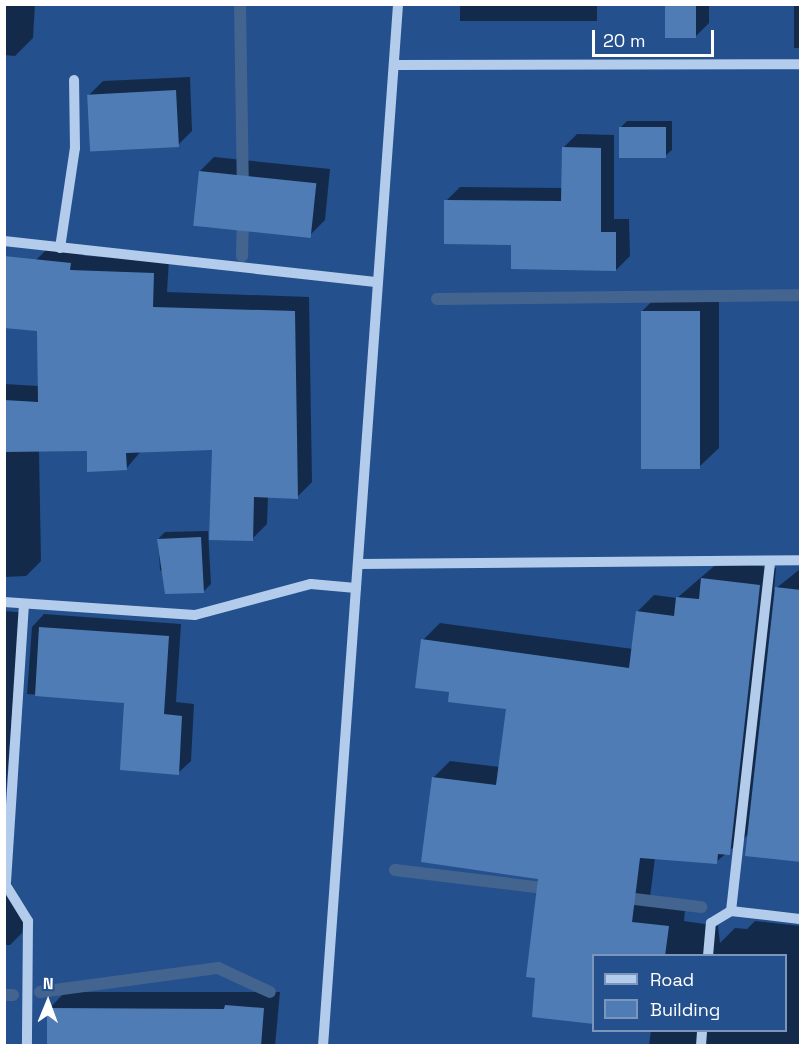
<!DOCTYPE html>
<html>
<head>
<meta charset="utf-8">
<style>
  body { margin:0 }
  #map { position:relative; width:805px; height:1050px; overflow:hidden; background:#24508d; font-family:"Space Grotesk",sans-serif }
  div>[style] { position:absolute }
  .shadow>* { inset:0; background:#0007; transform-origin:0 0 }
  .stream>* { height:12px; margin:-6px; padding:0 6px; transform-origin:6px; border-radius:6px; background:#446490 }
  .building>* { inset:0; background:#507cb6; transform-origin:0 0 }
  .minor>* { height:10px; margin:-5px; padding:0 5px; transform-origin:5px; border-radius:5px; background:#b3cceb }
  span { translate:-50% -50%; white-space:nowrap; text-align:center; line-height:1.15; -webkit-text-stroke:4.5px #24508d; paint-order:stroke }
  .frame { position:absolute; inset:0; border:6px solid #fff; pointer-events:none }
  .legend { position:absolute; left:592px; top:954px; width:195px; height:78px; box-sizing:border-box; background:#24508d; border:2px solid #7c96bb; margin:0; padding:8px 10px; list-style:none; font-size:18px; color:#fff }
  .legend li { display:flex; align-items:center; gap:12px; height:30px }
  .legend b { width:30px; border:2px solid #7c96bb }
  .north { position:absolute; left:18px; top:972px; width:60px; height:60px; -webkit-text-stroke:4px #24508d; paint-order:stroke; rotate:1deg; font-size:16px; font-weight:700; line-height:24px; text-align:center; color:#fff }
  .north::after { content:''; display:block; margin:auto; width:21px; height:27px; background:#fff; clip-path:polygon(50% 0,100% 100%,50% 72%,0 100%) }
  .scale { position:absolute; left:592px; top:30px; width:122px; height:27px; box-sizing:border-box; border:3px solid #fff; border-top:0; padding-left:8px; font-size:18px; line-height:21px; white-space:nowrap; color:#fff; -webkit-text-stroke:4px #24508d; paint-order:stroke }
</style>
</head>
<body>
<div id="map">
  <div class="shadow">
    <div style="clip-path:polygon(4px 4px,35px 4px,33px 38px,15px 56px,4px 55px)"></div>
    <div style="left:460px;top:4px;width:137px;height:17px"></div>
    <div style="clip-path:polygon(665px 4px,709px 4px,709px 23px,696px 36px)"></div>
    <div style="left:794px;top:4px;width:6px;height:44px"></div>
    <div style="clip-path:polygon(190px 77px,192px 131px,178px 145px,89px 95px,103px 81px)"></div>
    <div style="clip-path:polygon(627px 121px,672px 121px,672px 150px,665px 156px,620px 128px)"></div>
    <div style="clip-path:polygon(577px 134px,614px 135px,614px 219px,629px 219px,630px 256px,616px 270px,513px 243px,446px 201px,460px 187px,563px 188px,563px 148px)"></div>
    <div style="clip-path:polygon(214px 157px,330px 169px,325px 220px,311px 234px,200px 171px)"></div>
    <div style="clip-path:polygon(51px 245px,85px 249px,84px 256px,169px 259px,167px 292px,309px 297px,312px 482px,297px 497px,268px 496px,267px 524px,252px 539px,214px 448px,141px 451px,126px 469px,88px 450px,39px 450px,41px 561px,26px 576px,4px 577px,4px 384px,39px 386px,36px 260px)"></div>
    <div style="clip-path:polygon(662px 292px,719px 292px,719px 448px,699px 467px,642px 311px)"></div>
    <div style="clip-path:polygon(208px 531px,211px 584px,204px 591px,160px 570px,158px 539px,165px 532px)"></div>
    <div style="clip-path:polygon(720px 561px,776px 568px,774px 590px,800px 569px,800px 861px,749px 834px,716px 862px,655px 858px,649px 905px,685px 910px,684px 921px,718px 926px,720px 943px,735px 928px,747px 929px,755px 921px,800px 926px,800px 1046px,649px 1046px,651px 1030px,786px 1030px,786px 956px,594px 956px,540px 877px,433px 778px,450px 761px,500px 767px,507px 708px,450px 691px,423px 640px,440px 623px,633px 649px,637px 612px,654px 595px,677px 598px)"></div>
    <div style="clip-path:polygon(4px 611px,27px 613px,14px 689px,4px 818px)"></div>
    <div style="clip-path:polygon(44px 614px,181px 624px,176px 702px,194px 704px,191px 761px,178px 773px,126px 701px,27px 694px,32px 627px)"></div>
    <div style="clip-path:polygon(4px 870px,26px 911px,22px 933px,10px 945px,4px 945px)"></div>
    <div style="clip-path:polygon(65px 992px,280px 992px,275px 1046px,48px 1046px,49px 1009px)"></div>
  </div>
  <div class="stream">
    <div style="left:240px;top:4px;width:188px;rotate:89.1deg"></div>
    <div style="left:242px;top:256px;width:40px;rotate:-88.6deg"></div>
    <div style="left:437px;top:299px;width:363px;rotate:-0.6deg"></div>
    <div style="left:395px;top:870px;width:159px;rotate:6.9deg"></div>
    <div style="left:618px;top:897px;width:84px;rotate:6.9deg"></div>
    <div style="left:40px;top:992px;width:180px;rotate:-7.7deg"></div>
    <div style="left:218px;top:968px;width:57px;rotate:24.8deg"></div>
    <div style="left:4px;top:995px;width:9px"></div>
  </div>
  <div class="building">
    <div style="left:665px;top:4px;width:31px;height:34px"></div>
    <div style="left:176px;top:90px;width:57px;height:89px;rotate:87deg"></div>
    <div style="left:619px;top:127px;width:47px;height:31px"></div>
    <div style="clip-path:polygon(562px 147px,601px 148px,601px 232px,616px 232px,616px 271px,511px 269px,511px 245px,444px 244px,444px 200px,561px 201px)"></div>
    <div style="left:199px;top:171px;width:118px;height:55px;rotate:6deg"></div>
    <div style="clip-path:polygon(4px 256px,71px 263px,70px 270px,154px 273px,153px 307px,295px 311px,298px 499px,254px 497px,253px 541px,209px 540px,212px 450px,126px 453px,127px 470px,87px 472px,87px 451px,4px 452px,4px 400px,38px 402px,37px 331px,4px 328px)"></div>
    <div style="left:641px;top:311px;width:59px;height:158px"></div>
    <div style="clip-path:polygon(201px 537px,204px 593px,165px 594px,157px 539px)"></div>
    <div style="clip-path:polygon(701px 578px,760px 585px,730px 855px,718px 854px,717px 864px,640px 858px,632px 922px,669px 926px,665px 956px,594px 956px,594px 1024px,532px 1017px,535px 978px,526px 977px,538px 879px,421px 862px,432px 777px,496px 785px,506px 709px,448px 702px,449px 692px,415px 688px,421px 639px,629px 668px,636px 611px,674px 616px,676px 597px,699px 599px)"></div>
    <div style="clip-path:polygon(775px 587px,801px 590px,801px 862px,745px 856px)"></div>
    <div style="clip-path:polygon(39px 627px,169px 636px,164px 714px,182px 716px,179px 775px,120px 770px,124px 703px,35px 696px)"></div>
    <div style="clip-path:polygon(225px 1005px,264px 1008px,261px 1046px,47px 1046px,47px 1008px,224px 1009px)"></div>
  </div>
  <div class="minor">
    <div style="left:394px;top:65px;width:406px;rotate:-0.1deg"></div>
    <div style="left:4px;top:241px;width:376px;rotate:6.3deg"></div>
    <div style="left:60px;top:248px;width:101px;rotate:-81.5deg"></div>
    <div style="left:75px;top:148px;width:68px;rotate:-90.8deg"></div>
    <div style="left:358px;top:564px;width:442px;rotate:-0.5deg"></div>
    <div style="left:4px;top:602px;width:191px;rotate:3.9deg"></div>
    <div style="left:195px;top:615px;width:120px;rotate:-15deg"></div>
    <div style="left:311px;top:584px;width:45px;rotate:5.1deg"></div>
    <div style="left:4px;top:882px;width:46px;rotate:58.4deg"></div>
    <div style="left:28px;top:921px;width:125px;rotate:90.5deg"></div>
    <div style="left:6px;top:882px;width:277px;rotate:-86.3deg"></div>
    <div style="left:731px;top:911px;width:352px;rotate:-83.6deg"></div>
    <div style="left:708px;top:956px;width:33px;rotate:-85deg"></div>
    <div style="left:711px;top:923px;width:23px;rotate:-31deg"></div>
    <div style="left:731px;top:911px;width:69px;rotate:6.6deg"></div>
    <div style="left:323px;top:1046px;width:1045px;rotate:-85.88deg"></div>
    <div style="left:701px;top:1046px;width:16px;rotate:-86deg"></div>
  </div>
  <div class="frame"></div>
  <ul class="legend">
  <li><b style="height:8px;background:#b3cceb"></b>Road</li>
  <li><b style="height:16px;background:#507cb6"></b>Building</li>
  </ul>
  <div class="north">N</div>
  <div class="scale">20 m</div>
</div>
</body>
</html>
